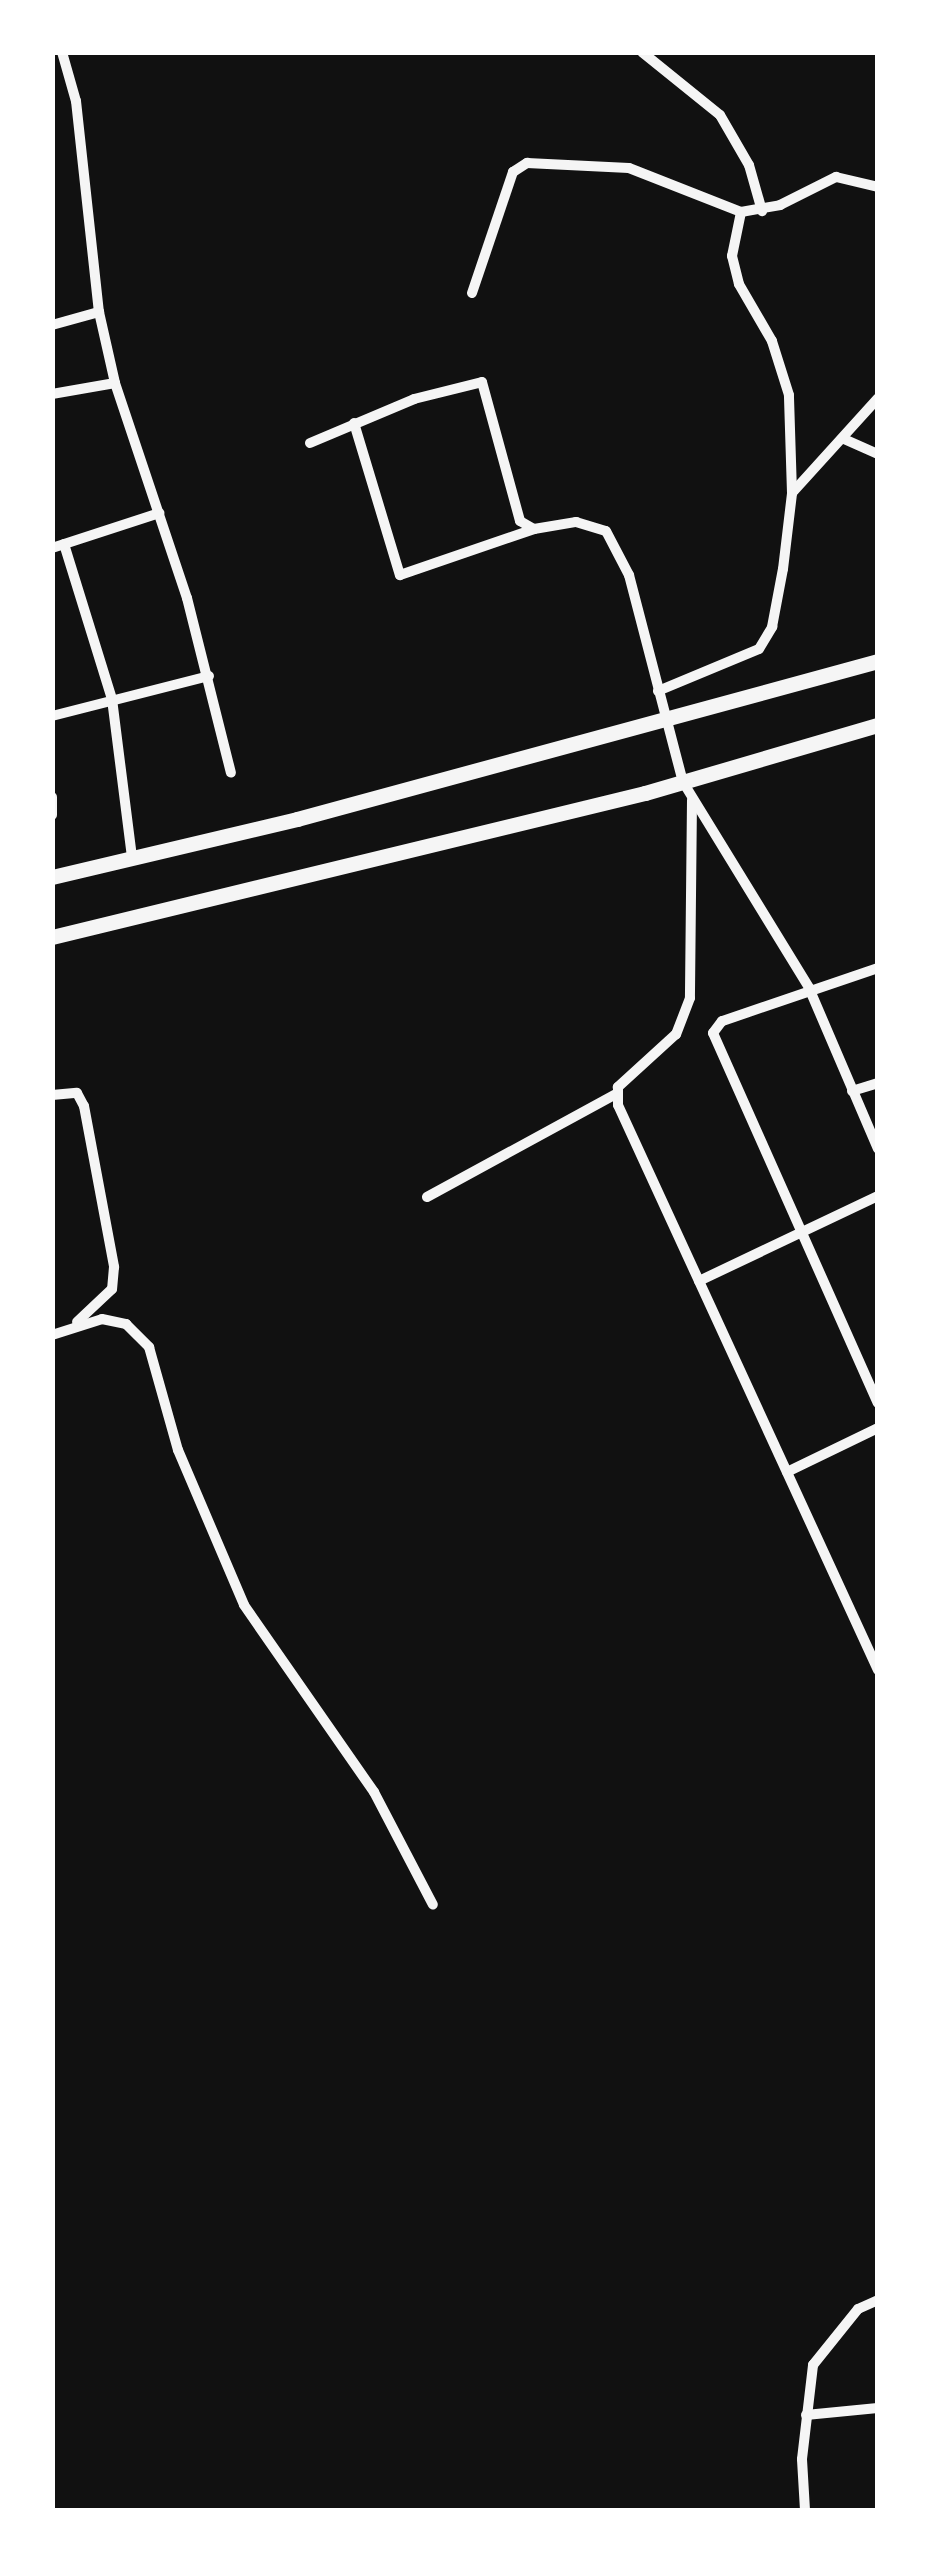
<!DOCTYPE html>
<html>
<head>
<meta charset="utf-8">
<style>
  body { margin:0 }
  #map { position:relative; width:930px; height:2563px; overflow:hidden; background:#111; font-family:Roboto,sans-serif }
  div>[style] { position:absolute }
  .minor>* { height:10px; margin:-5px; padding:0 5px; transform-origin:5px; border-radius:5px; background:#f5f5f5 }
  .trunk>* { height:15px; margin:-7.5px; padding:0 7.5px; transform-origin:7.5px; border-radius:7.5px; background:#f5f5f5 }
  span { translate:-50% -50%; white-space:nowrap; text-align:center; line-height:1.15; -webkit-text-stroke:10px #fff; paint-order:stroke }
  .frame { position:absolute; inset:0; border:55px solid #fff; pointer-events:none }
</style>
</head>
<body>
<div id="map">
  <div class="minor">
    <div style="left:62px;top:52px;width:51px;rotate:74.1deg"></div>
    <div style="left:76px;top:101px;width:212px;rotate:83.8deg"></div>
    <div style="left:99px;top:312px;width:73px;rotate:77.3deg"></div>
    <div style="left:115px;top:383px;width:227px;rotate:71.5deg"></div>
    <div style="left:187px;top:598px;width:180px;rotate:75.9deg"></div>
    <div style="left:642px;top:52px;width:100px;rotate:38.9deg"></div>
    <div style="left:720px;top:115px;width:58px;rotate:59.9deg"></div>
    <div style="left:749px;top:165px;width:48px;rotate:74.2deg"></div>
    <div style="left:472px;top:293px;width:128px;rotate:-71.3deg"></div>
    <div style="left:513px;top:172px;width:17px;rotate:-33deg"></div>
    <div style="left:527px;top:163px;width:102px;rotate:2.8deg"></div>
    <div style="left:629px;top:168px;width:120px;rotate:21.4deg"></div>
    <div style="left:741px;top:212px;width:40px;rotate:-10deg"></div>
    <div style="left:780px;top:205px;width:63px;rotate:-26.6deg"></div>
    <div style="left:836px;top:177px;width:43px;rotate:13.4deg"></div>
    <div style="left:52px;top:325px;width:49px;rotate:-15.5deg"></div>
    <div style="left:52px;top:394px;width:64px;rotate:-9.9deg"></div>
    <div style="left:354px;top:423px;width:159px;rotate:73.2deg"></div>
    <div style="left:400px;top:575px;width:142px;rotate:-18.9deg"></div>
    <div style="left:844px;top:439px;width:37px;rotate:24deg"></div>
    <div style="left:310px;top:443px;width:113px;rotate:-22.9deg"></div>
    <div style="left:414px;top:399px;width:70px;rotate:-14deg"></div>
    <div style="left:482px;top:382px;width:144px;rotate:74.7deg"></div>
    <div style="left:520px;top:521px;width:16px;rotate:30deg"></div>
    <div style="left:534px;top:529px;width:43px;rotate:-9.5deg"></div>
    <div style="left:576px;top:522px;width:31px;rotate:17deg"></div>
    <div style="left:606px;top:531px;width:50px;rotate:62.4deg"></div>
    <div style="left:629px;top:575px;width:214px;rotate:75.4deg"></div>
    <div style="left:683px;top:782px;width:241px;rotate:58.5deg"></div>
    <div style="left:809px;top:988px;width:175px;rotate:66.8deg"></div>
    <div style="left:792px;top:493px;width:128px;rotate:-47.8deg"></div>
    <div style="left:64px;top:544px;width:162px;rotate:72.8deg"></div>
    <div style="left:112px;top:699px;width:160px;rotate:82.8deg"></div>
    <div style="left:52px;top:548px;width:113px;rotate:-18.1deg"></div>
    <div style="left:658px;top:691px;width:109px;rotate:-22.6deg"></div>
    <div style="left:759px;top:649px;width:26px;rotate:-59deg"></div>
    <div style="left:772px;top:627px;width:59px;rotate:-79.3deg"></div>
    <div style="left:783px;top:569px;width:77px;rotate:-83.2deg"></div>
    <div style="left:792px;top:493px;width:98px;rotate:-91.8deg"></div>
    <div style="left:789px;top:395px;width:57px;rotate:-107.5deg"></div>
    <div style="left:772px;top:341px;width:66px;rotate:-120.1deg"></div>
    <div style="left:739px;top:284px;width:29px;rotate:-104deg"></div>
    <div style="left:732px;top:256px;width:45px;rotate:-78.4deg"></div>
    <div style="left:52px;top:716px;width:162px;rotate:-14.3deg"></div>
    <div style="left:52px;top:797px;width:18px;rotate:90deg"></div>
    <div style="left:692px;top:800px;width:198px;rotate:90.6deg"></div>
    <div style="left:690px;top:998px;width:39px;rotate:111deg"></div>
    <div style="left:676px;top:1034px;width:79px;rotate:137.6deg"></div>
    <div style="left:618px;top:1087px;width:18px;rotate:90deg"></div>
    <div style="left:618px;top:1105px;width:622px;rotate:65.29deg"></div>
    <div style="left:878px;top:968px;width:165px;rotate:161.2deg"></div>
    <div style="left:722px;top:1021px;width:15px;rotate:127deg"></div>
    <div style="left:713px;top:1033px;width:405px;rotate:66deg"></div>
    <div style="left:852px;top:1091px;width:27px;rotate:-17deg"></div>
    <div style="left:52px;top:1095px;width:25px;rotate:-5deg"></div>
    <div style="left:77px;top:1093px;width:15px;rotate:62deg"></div>
    <div style="left:84px;top:1106px;width:164px;rotate:79.4deg"></div>
    <div style="left:114px;top:1267px;width:22px;rotate:95deg"></div>
    <div style="left:112px;top:1289px;width:48px;rotate:136.7deg"></div>
    <div style="left:427px;top:1197px;width:215px;rotate:-28.6deg"></div>
    <div style="left:699px;top:1281px;width:198px;rotate:-25.4deg"></div>
    <div style="left:52px;top:1335px;width:52px;rotate:-17.7deg"></div>
    <div style="left:102px;top:1319px;width:25px;rotate:12deg"></div>
    <div style="left:126px;top:1324px;width:33px;rotate:45deg"></div>
    <div style="left:149px;top:1347px;width:107px;rotate:74.3deg"></div>
    <div style="left:178px;top:1450px;width:168px;rotate:66.9deg"></div>
    <div style="left:244px;top:1605px;width:228px;rotate:55.2deg"></div>
    <div style="left:374px;top:1792px;width:127px;rotate:62.4deg"></div>
    <div style="left:787px;top:1472px;width:101px;rotate:-25.8deg"></div>
    <div style="left:806px;top:2415px;width:72px;rotate:-5.6deg"></div>
    <div style="left:805px;top:2510px;width:51px;rotate:-93.4deg"></div>
    <div style="left:802px;top:2459px;width:95px;rotate:-83.3deg"></div>
    <div style="left:813px;top:2365px;width:72px;rotate:-51.2deg"></div>
    <div style="left:858px;top:2309px;width:22px;rotate:-24deg"></div>
  </div>
  <div class="trunk">
    <div style="left:52px;top:877px;width:252px;rotate:-13.3deg"></div>
    <div style="left:297px;top:819px;width:602px;rotate:-15.21deg"></div>
    <div style="left:52px;top:937px;width:610px;rotate:-13.65deg"></div>
    <div style="left:645px;top:793px;width:243px;rotate:-16.3deg"></div>
  </div>
  <div class="frame"></div>
</div>
</body>
</html>
